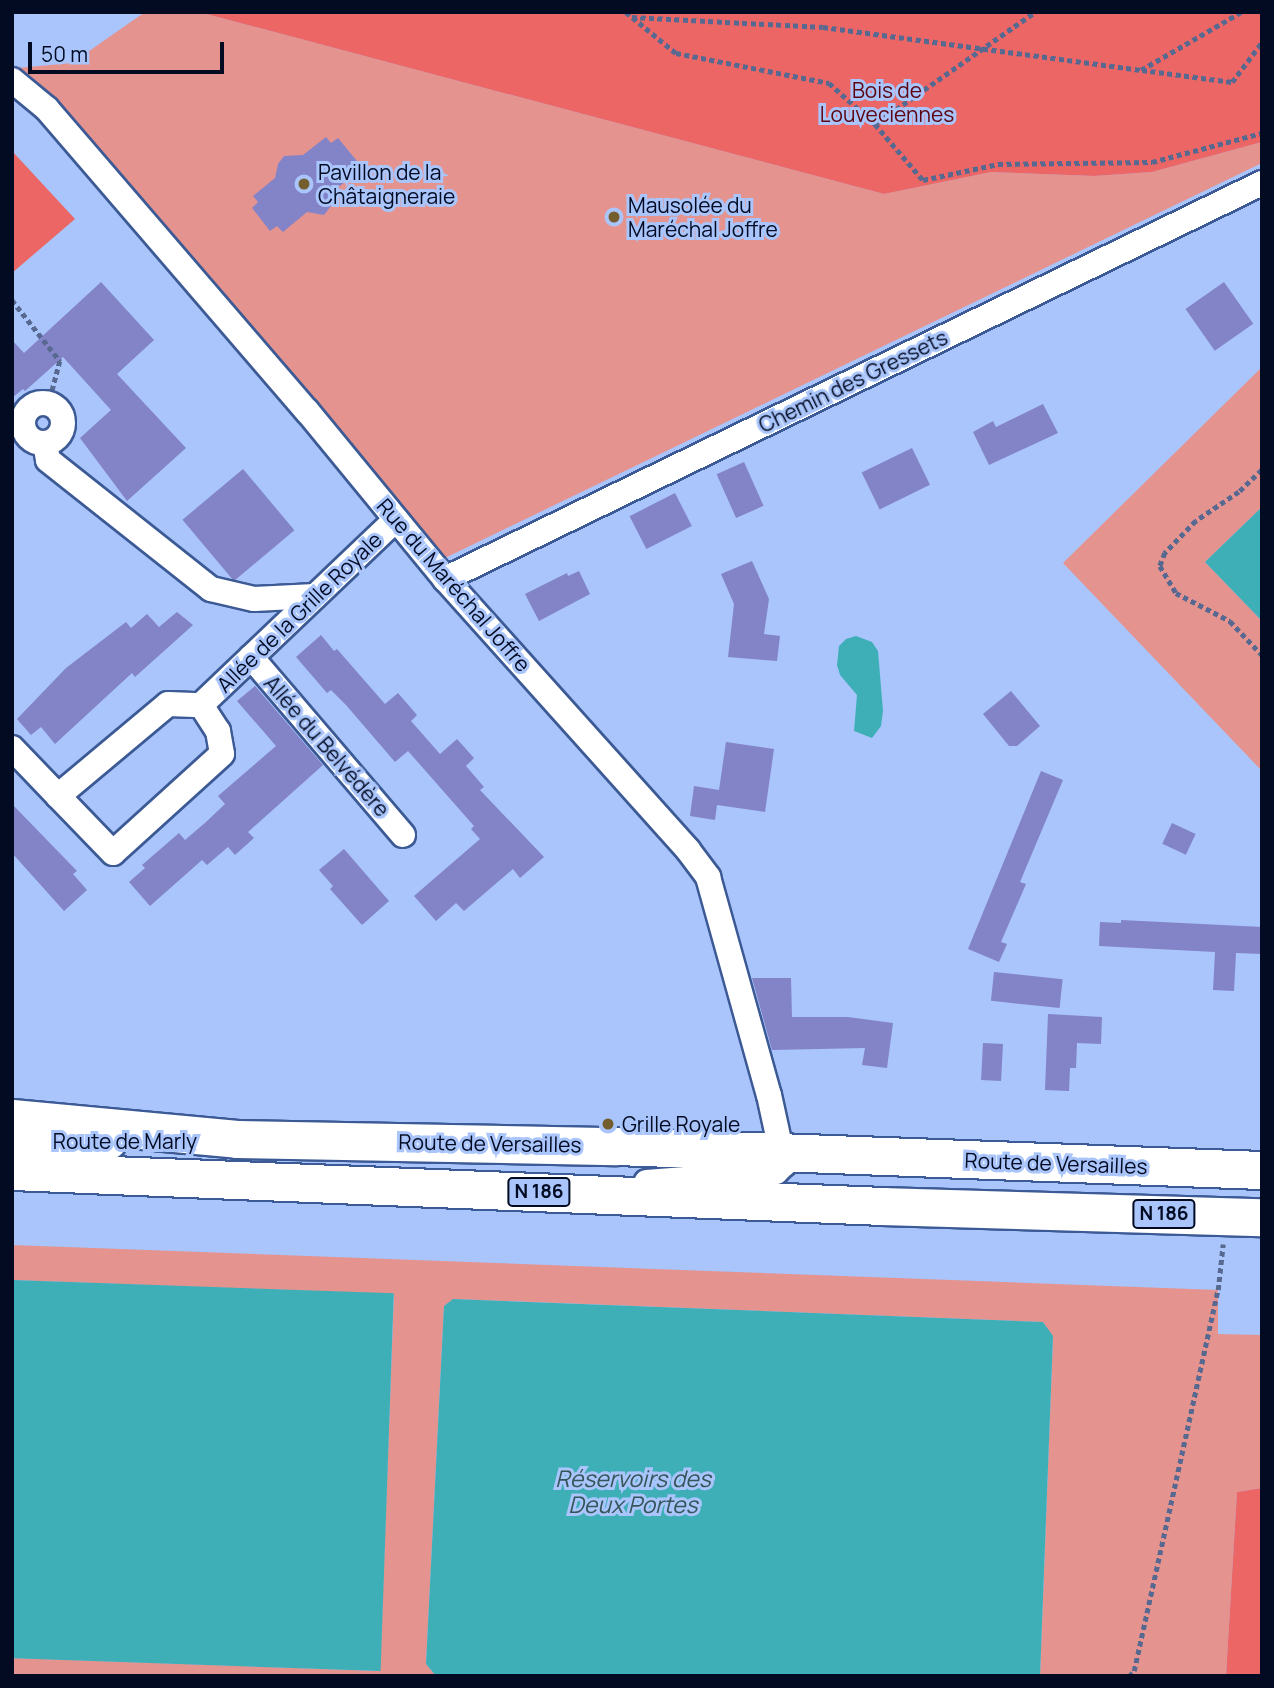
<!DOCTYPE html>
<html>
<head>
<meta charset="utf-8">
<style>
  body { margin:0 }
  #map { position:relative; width:1274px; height:1688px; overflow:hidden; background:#a9c5fb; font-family:Manrope,sans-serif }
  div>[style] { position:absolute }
  .green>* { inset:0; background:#e5938f }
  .forest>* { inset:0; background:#eb6665 }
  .water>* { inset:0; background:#3eaeb7; transform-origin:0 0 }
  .building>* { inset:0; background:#8383c8; transform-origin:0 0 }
  .path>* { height:4.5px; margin-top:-2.25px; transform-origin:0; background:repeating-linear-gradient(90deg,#576990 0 5px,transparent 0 8.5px) }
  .roads { filter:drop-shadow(2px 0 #3c5a95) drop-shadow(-2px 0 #3c5a95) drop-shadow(0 2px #3c5a95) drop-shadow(0 -2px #3c5a95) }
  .minor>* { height:24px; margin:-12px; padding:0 12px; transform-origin:12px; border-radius:12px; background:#fff }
  .minor>.ring { margin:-12px; padding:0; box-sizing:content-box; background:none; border:24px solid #fff; border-radius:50% }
  .secondary>* { height:33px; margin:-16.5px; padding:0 16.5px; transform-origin:16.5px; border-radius:16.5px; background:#fff }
  .primary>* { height:37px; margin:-18.5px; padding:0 18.5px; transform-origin:18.5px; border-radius:18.5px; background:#fff }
  .dots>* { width:19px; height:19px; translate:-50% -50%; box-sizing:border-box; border:4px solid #a9c5fb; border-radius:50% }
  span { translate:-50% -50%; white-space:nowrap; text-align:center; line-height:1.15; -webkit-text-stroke:6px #a9c5fb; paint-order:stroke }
  .shield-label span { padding:2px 5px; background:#a9c5fb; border:2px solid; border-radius:5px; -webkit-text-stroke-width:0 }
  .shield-label { font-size:19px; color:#030b22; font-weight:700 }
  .park-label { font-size:21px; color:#5c050f }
  .poi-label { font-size:21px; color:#030b22 }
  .left { translate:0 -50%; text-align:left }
  .street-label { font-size:21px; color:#030b22 }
  .water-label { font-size:23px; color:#355659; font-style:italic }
  .frame { position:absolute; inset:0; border:14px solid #030b22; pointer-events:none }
  .scale { position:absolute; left:28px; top:42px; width:196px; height:32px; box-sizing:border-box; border:4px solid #030b22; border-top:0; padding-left:9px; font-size:21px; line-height:24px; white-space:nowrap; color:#030b22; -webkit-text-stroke:5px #a9c5fb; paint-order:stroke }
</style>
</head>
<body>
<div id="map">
  <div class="green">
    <div style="clip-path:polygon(145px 12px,199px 12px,884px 194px,991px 172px,1094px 176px,1152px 172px,1262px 142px,1262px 163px,443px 559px,17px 68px,72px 63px)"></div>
    <div style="clip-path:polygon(1262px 367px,1262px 507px,1205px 562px,1262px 621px,1262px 771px,1063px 563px)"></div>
    <div style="clip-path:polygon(12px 1245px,1218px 1290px,1218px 1334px,1262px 1335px,1262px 1488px,1237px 1492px,1226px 1676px,1040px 1676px,1053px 1337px,1043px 1322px,454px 1299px,444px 1306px,426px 1664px,436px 1676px,12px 1676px,12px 1658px,380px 1671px,394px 1294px,12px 1280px)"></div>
  </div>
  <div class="forest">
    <div style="clip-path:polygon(199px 12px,1262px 12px,1262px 142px,1152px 172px,1094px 176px,991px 172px,884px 194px)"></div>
    <div style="clip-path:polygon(12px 151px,75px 219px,12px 273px)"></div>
    <div style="clip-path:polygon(1262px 1488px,1262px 1676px,1226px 1676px,1237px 1492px)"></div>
  </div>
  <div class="water">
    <div style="clip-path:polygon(1262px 507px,1262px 621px,1205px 562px)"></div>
    <div style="clip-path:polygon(856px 636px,872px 642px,878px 651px,883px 711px,881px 726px,872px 738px,854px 731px,857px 695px,840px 675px,837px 665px,839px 646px,846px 639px)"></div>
    <div style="left:12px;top:1280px;width:382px;height:378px;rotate:2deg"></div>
    <div style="clip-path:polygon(453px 1299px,1043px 1322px,1053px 1336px,1040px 1676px,436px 1676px,426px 1664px,444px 1306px)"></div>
  </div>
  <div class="building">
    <div style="clip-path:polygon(326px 137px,331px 143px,338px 138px,357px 161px,350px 167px,355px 174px,331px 193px,331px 206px,324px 215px,307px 212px,283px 232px,277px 226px,270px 231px,252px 208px,258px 202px,253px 196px,275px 178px,278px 164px,284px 156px,303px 155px)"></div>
    <div style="clip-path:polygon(101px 282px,154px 340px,117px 374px,186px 448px,127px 501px,80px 438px,111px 410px,63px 357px,25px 391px,23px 389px,12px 398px,12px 340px,24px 353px)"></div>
    <div style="left:1224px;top:282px;width:51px;height:47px;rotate:55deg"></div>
    <div style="clip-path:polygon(1043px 404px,1058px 433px,989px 465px,973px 432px,993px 421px,996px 427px)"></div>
    <div style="left:912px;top:448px;width:41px;height:56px;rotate:64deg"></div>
    <div style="left:744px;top:462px;width:48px;height:30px;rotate:66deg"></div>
    <div style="left:243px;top:469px;width:80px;height:79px;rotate:50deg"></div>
    <div style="left:675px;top:493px;width:37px;height:51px;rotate:63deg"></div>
    <div style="clip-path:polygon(752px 561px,769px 599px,764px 634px,780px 636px,777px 661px,728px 657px,734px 604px,721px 574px)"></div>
    <div style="clip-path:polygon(579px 571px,590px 594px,539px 621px,525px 594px,567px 573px,568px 576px)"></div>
    <div style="clip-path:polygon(177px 612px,193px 625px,135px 677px,132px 673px,55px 744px,41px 727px,31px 735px,17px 719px,66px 668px,126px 622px,131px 628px,147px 614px,159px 627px)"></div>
    <div style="clip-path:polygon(321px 635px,334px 651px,337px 649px,385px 704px,398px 693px,417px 715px,411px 721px,440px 754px,457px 739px,474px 758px,466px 766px,484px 787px,480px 790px,544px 857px,520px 878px,513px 869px,464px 911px,456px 903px,436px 921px,414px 896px,480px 839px,471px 829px,474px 826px,408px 751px,395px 762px,346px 705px,331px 690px,327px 693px,296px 657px)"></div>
    <div style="clip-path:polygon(255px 686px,323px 765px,248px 832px,254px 838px,235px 855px,228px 847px,207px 865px,202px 860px,150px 906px,129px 882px,145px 868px,142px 865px,179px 833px,185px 840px,206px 822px,225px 804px,218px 796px,276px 746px,237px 701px)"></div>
    <div style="clip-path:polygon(1011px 691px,1040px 726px,1017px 746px,1009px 746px,983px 714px)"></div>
    <div style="clip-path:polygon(726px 742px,774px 749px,765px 812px,717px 805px,715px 820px,690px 816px,694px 786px,719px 790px)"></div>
    <div style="clip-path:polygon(1041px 771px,1063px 780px,1020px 882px,1026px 884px,1001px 942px,1007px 944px,999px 962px,968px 949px)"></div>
    <div style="clip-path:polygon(12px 804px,77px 871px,73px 874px,87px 890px,64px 911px,12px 853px)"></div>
    <div style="left:1172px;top:823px;width:26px;height:23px;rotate:25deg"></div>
    <div style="clip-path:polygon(344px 849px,389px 901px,362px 925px,330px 889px,333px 886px,319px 870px)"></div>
    <div style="clip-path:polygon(1121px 920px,1262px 927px,1262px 954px,1236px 953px,1234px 991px,1213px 990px,1215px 952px,1099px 946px,1100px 922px,1121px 923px)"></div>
    <div style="left:994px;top:972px;width:69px;height:29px;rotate:6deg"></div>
    <div style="clip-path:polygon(752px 978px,791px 978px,792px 1017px,848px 1017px,893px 1023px,887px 1068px,862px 1065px,865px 1048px,772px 1050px)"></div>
    <div style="clip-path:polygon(1048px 1014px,1102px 1017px,1101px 1044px,1077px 1043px,1076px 1068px,1070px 1068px,1069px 1091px,1045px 1090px)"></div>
    <div style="left:983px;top:1043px;width:20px;height:37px;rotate:3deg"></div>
  </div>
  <div class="path">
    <div style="left:626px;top:12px;width:65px;rotate:39.4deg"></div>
    <div style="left:676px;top:53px;width:156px;rotate:11.1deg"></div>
    <div style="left:829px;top:83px;width:62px;rotate:41.7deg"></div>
    <div style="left:875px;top:124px;width:195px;rotate:-35deg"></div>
    <div style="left:632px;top:17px;width:191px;rotate:3deg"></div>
    <div style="left:823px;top:27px;width:321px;rotate:7.7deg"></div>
    <div style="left:1141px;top:70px;width:116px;rotate:-30.1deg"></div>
    <div style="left:1142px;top:70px;width:91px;rotate:7.6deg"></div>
    <div style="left:1232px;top:82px;width:50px;rotate:-53.1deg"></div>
    <div style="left:875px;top:124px;width:74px;rotate:49.4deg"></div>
    <div style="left:923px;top:180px;width:77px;rotate:-12deg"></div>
    <div style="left:998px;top:164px;width:154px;rotate:-0.7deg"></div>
    <div style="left:1152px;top:162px;width:114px;rotate:-14.8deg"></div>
    <div style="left:12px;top:300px;width:78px;rotate:51.8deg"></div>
    <div style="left:60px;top:361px;width:43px;rotate:104.7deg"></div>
    <div style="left:1262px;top:470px;width:32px;rotate:136deg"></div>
    <div style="left:1239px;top:492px;width:52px;rotate:146deg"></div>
    <div style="left:1196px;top:521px;width:45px;rotate:134.1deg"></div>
    <div style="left:1165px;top:553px;width:14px;rotate:111deg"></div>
    <div style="left:1160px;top:566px;width:31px;rotate:59deg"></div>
    <div style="left:1176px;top:593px;width:61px;rotate:27.4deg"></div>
    <div style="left:1230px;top:621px;width:47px;rotate:46.7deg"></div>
    <div style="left:1129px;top:1676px;width:7px;rotate:-45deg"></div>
    <div style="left:1134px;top:1671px;width:390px;rotate:-77.6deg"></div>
    <div style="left:1218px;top:1290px;width:46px;rotate:-83.8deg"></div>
  </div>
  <div class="roads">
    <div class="minor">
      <div style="left:12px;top:80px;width:45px;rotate:39.6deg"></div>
      <div style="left:47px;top:109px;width:399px;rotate:49.3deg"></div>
      <div style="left:307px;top:411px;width:217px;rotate:50.6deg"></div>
      <div style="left:445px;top:579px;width:364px;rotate:48.1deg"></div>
      <div style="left:688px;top:850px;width:34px;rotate:53deg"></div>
      <div style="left:708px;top:877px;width:226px;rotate:74.4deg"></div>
      <div style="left:769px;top:1095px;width:71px;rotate:77.7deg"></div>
      <div style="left:784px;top:1164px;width:11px;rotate:135deg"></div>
      <div style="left:776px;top:1172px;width:130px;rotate:175.6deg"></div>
      <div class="ring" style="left:23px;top:403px;width:16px;height:16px"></div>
      <div style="left:45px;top:443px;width:17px;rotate:80deg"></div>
      <div style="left:48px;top:460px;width:208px;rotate:38.4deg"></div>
      <div style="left:211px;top:589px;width:44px;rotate:13.1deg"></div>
      <div style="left:254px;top:599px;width:61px;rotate:-2.8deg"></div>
      <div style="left:445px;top:579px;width:908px;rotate:-25.86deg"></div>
      <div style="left:251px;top:657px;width:234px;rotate:49.5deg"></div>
      <div style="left:201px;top:705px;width:31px;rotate:57deg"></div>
      <div style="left:218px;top:731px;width:23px;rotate:80deg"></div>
      <div style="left:222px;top:754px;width:147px;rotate:137.8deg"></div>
      <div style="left:113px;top:853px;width:79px;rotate:-134deg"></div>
      <div style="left:58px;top:796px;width:143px;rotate:-39.9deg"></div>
      <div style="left:168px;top:704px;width:33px;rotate:2deg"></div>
      <div style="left:201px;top:705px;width:269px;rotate:-43.6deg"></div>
      <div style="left:12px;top:748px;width:66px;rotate:46.2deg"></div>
    </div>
    <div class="secondary">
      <div style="left:12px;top:1141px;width:97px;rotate:0.6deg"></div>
    </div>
    <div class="primary">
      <div style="left:12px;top:1118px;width:226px;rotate:5.3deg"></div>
      <div style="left:237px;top:1139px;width:379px;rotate:1.1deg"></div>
      <div style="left:616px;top:1146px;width:646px;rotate:2.13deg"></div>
      <div style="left:12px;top:1171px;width:872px;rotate:2.3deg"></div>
      <div style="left:883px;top:1206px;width:379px;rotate:1.7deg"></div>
    </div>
  </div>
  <div class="dots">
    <div style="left:304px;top:184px;background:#755e2e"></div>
    <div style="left:614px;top:217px;background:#755e2e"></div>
    <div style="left:608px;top:1124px;background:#755e2e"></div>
  </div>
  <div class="shield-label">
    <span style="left:539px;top:1192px">N 186</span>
    <span style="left:1164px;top:1214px">N 186</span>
  </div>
  <div class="park-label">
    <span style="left:887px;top:102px">Bois de<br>Louveciennes</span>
  </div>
  <div class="poi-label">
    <span class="left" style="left:318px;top:184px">Pavillon de la<br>Châtaigneraie</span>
    <span class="left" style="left:628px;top:217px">Mausolée du<br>Maréchal Joffre</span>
    <span class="left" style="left:622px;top:1124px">Grille Royale</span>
  </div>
  <div class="street-label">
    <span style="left:853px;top:381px;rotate:-26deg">Chemin des Gressets</span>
    <span style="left:454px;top:585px;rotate:49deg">Rue du Maréchal Joffre</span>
    <span style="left:299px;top:612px;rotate:-44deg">Allée de la Grille Royale</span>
    <span style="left:327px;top:746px;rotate:49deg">Allée du Belvédère</span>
    <span style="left:125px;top:1141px">Route de Marly</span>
    <span style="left:490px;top:1143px;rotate:1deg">Route de Versailles</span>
    <span style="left:1056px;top:1163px;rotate:2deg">Route de Versailles</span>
  </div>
  <div class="water-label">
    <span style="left:633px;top:1491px">Réservoirs des<br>Deux Portes</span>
  </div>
  <div class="frame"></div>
  <div class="scale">50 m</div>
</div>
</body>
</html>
